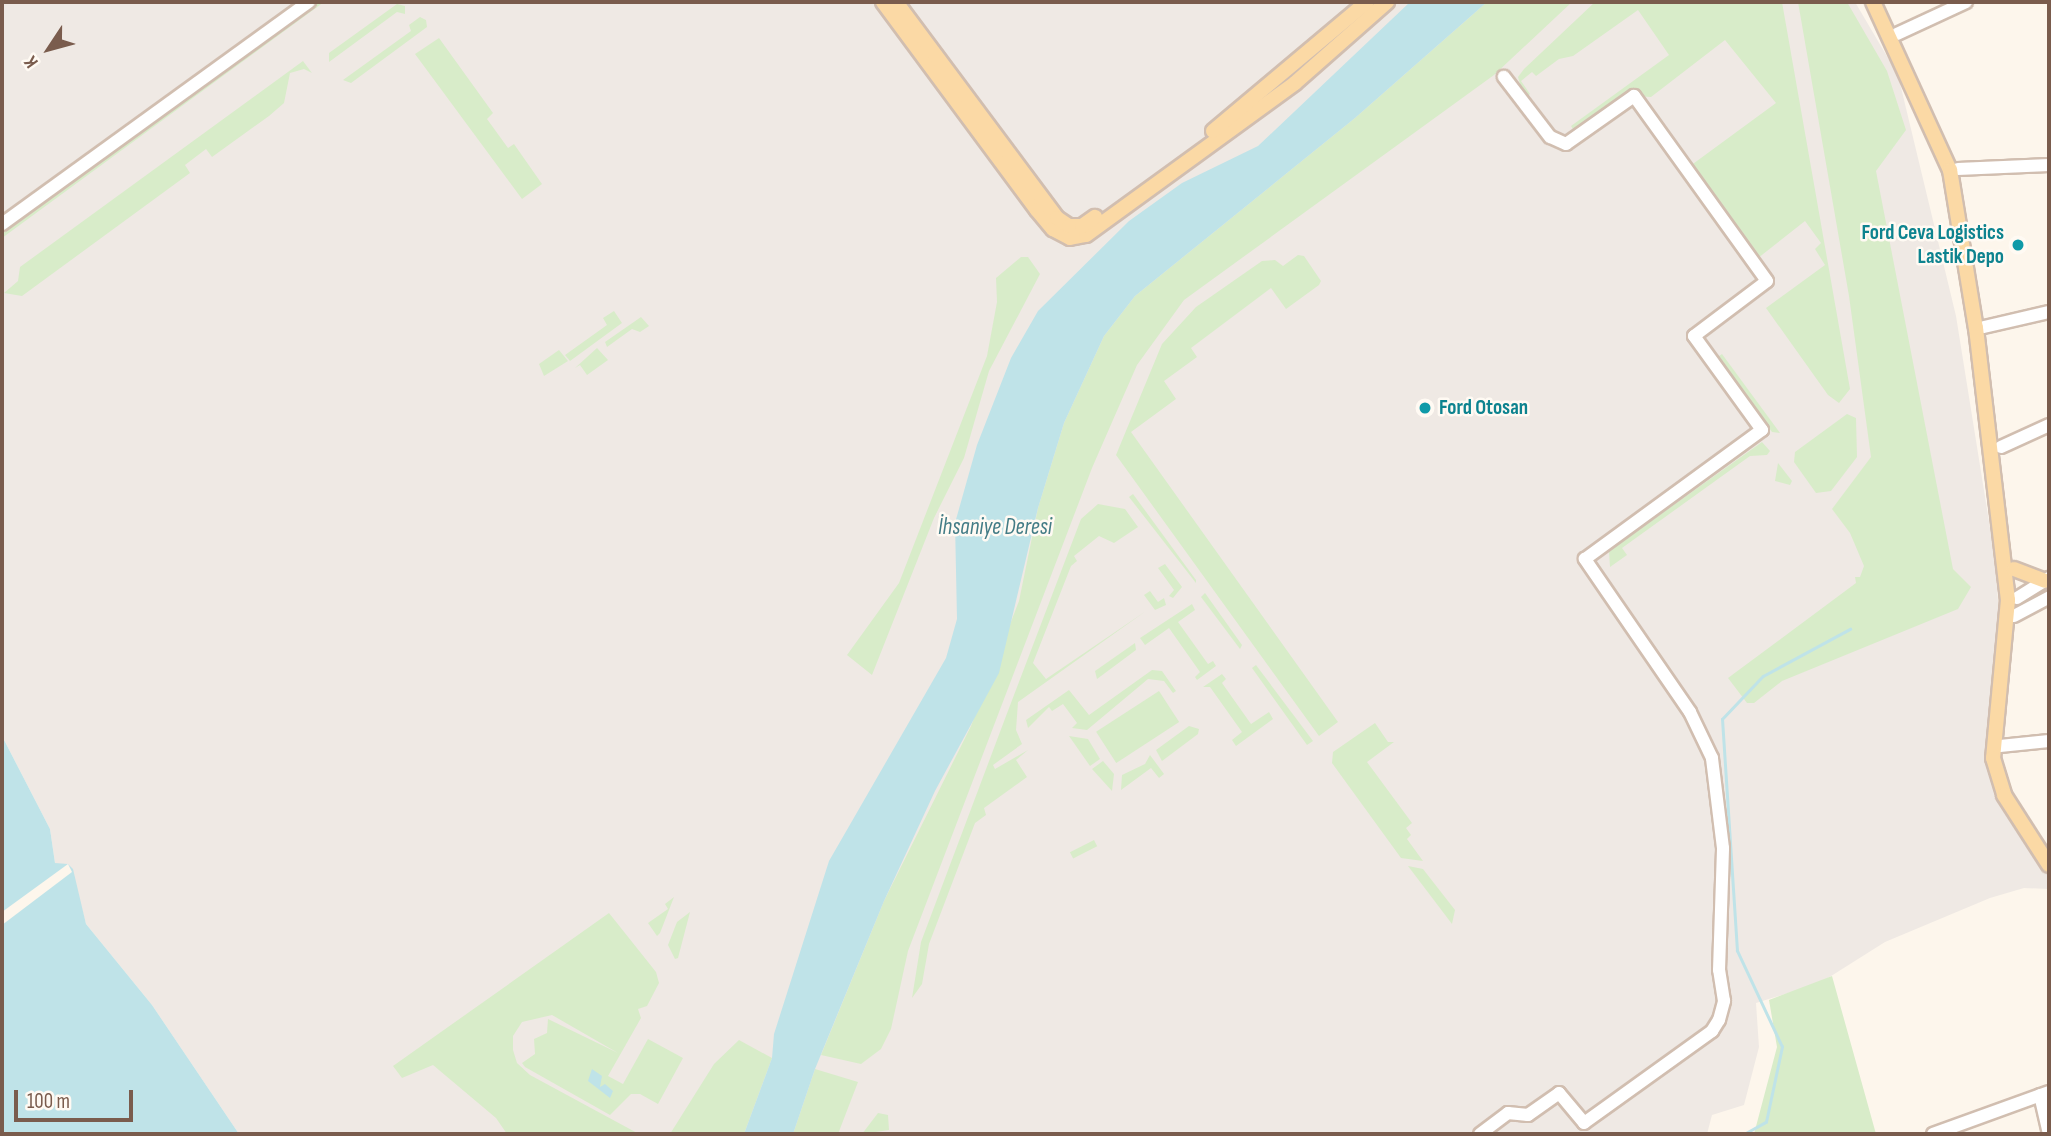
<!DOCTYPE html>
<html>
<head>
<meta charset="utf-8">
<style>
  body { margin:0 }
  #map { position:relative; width:2051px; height:1136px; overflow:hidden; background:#fdf6ec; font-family:"Sofia Sans Condensed",sans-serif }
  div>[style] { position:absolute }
  .industrial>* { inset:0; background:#efe9e4 }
  .green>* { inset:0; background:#d8ecc9; transform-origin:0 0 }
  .water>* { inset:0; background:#bfe3e8 }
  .pier>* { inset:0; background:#fdf6ec }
  .stream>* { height:2.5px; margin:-1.25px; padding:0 1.25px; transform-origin:1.25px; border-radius:1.25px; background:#bfe3e8 }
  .roads { filter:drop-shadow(2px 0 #d1beb0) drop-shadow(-2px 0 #d1beb0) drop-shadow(0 2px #d1beb0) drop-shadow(0 -2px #d1beb0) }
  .minor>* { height:12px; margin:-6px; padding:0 6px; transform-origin:6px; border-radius:6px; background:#fff }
  .major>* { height:14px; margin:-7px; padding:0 7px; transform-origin:7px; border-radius:7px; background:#fbd9a5 }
  .dots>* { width:19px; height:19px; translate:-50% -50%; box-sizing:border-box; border:4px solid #fffaf3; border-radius:50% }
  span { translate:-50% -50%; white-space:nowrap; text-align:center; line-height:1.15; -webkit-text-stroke:5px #fffaf3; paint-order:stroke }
  .culture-label { font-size:21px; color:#0d838f; font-weight:700 }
  .right { translate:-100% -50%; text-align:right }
  .left { translate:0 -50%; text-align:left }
  .water-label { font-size:23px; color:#437c86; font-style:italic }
  .frame { position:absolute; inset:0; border:4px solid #7a5c4d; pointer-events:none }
  .north { position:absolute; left:14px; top:14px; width:70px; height:70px; -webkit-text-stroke:5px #fffaf3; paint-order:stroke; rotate:234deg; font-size:19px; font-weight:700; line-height:28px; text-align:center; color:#7a5c4d }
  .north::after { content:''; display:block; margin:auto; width:24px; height:32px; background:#7a5c4d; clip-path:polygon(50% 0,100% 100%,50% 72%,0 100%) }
  .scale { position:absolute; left:14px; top:1090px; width:119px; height:32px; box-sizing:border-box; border:4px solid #7a5c4d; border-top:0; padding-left:9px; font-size:21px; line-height:24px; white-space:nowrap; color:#7a5c4d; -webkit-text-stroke:5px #fffaf3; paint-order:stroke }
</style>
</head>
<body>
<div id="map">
  <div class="industrial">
    <div style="clip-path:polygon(2px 2px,1855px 2px,1898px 75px,1956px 316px,1995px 559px,2000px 629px,1993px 758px,2004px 795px,2049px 865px,2049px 889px,2024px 888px,1990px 898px,1885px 942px,1820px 983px,1756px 1003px,1759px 1047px,1744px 1105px,1712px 1115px,1707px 1134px,239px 1134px,152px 1005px,86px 924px,72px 872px,55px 863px,50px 829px,2px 736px)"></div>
  </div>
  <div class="green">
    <div style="clip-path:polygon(306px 2px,324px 2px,2px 238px,2px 219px)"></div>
    <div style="clip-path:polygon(1487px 2px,1572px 2px,1494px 75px,1184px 300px,1137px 365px,1092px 468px,908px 951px,891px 1029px,881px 1049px,861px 1064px,821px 1055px,884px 901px,971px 726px,1019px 601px,1038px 508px,1064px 423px,1104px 336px,1135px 296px,1355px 118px)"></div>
    <div style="clip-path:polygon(1595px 2px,1782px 2px,1850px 389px,1839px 403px,1828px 395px,1766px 308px,1825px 265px,1815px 249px,1821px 243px,1805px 221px,1753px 262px,1686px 169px,1776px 103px,1725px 40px,1651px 97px,1634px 96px,1575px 132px,1571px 126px,1669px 55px,1638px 10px,1573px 56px,1559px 59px,1536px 76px,1532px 72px,1521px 81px,1530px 94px,1526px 97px,1522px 91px,1518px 77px,1524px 69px)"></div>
    <div style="clip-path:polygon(1798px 2px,1847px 2px,1887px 71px,1906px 130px,1876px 171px,1953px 569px,1971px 587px,1958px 609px,1782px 681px,1754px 703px,1747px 703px,1728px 678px,1856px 583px,1855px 577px,1860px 577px,1864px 566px,1850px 533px,1832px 509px,1871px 457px,1849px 296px)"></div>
    <div style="clip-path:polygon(397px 4px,405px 6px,405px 14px,397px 12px,329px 62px,329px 53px)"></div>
    <div style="clip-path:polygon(420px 17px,426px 20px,427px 27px,351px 83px,343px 80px,411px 31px,409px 25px)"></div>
    <div style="clip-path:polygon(439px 38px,493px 113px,487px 119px,508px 148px,514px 144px,542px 184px,522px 199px,415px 54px)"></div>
    <div style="clip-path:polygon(303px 61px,312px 73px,304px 69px,290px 73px,284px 103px,269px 116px,212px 157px,206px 149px,185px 165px,190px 173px,22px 296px,4px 293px,18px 281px,20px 267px)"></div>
    <div style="clip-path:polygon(1298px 255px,1304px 256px,1321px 281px,1319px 285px,1286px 309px,1271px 288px,1191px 348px,1197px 357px,1164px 381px,1176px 399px,1131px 432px,1338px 722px,1319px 736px,1116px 455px,1162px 344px,1196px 307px,1262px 261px,1275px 260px,1283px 266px)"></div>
    <div style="clip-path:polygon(1021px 257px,1028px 257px,1040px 274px,989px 371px,964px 458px,934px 518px,872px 675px,847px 655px,899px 583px,987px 356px,997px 302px,996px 278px)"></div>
    <div style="clip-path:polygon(614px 311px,622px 323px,570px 361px,565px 355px,607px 325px,603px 318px)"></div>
    <div style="clip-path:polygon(641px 317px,649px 326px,640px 332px,632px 329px,607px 347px,605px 342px)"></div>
    <div style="clip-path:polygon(597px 348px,608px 360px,587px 375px,580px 365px,575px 368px)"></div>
    <div style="clip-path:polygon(559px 350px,568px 361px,544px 376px,539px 364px)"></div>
    <div style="clip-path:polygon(1722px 354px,1780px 433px,1772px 432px,1716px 358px)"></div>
    <div style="clip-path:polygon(1847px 414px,1856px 418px,1857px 457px,1831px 491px,1816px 493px,1794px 462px,1795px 452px)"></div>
    <div style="clip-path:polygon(1762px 442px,1770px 451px,1767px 455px,1750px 456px,1622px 548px,1627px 555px,1610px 567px,1609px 551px)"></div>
    <div style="clip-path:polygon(1778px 463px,1792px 481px,1790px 485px,1775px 481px)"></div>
    <div style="clip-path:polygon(1133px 494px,1196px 580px,1196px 583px,1129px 497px)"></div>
    <div style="clip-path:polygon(1098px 504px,1125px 509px,1138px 527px,1114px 543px,1099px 536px,1074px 556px,1077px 561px,1071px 566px,1033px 663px,1046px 679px,1146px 611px,1018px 702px,1016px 730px,1022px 744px,993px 765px,995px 769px,1028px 750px,1016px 760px,1027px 777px,984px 808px,986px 815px,975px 823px,929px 944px,922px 984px,912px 998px,921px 942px,1006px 716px,1081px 519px)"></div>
    <div style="clip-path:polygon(1165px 564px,1182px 587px,1173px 598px,1169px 596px,1174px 590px,1158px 568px)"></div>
    <div style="clip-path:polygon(1150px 591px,1158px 602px,1164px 598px,1166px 605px,1155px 610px,1144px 595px)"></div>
    <div style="clip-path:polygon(1205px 593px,1242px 645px,1240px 649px,1201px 597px)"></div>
    <div style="clip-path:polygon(1192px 604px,1195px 610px,1178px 622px,1208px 664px,1213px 661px,1216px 666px,1197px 680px,1195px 677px,1200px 672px,1169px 628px,1145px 645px,1140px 638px)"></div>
    <div style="clip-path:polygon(1135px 643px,1136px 650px,1097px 679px,1095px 671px)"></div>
    <div style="clip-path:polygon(1256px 665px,1313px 741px,1307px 745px,1252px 668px)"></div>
    <div style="clip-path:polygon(1152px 670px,1162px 671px,1176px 691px,1173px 693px,1164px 681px,1148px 679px,1087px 730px,1072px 728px,1077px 723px,1063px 704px,1052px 711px,1049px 707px,1028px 728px,1026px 720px,1069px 690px,1089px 715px)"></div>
    <div style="clip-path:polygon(1222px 674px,1226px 679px,1222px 683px,1251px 724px,1269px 712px,1273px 719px,1236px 746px,1232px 740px,1242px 732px,1210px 687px,1203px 687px)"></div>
    <div style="left:1159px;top:691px;width:37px;height:75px;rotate:57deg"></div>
    <div style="clip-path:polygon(1375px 723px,1388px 742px,1394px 742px,1367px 762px,1412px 823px,1406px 828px,1411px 835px,1407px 839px,1423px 861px,1401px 858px,1332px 763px,1333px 752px)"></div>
    <div style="clip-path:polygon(1189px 726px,1199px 729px,1198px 734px,1162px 761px,1156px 750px)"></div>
    <div style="clip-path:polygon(1069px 736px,1088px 739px,1100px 759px,1090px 766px)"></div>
    <div style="clip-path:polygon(1150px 755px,1164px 774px,1159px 778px,1151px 768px,1121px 790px,1122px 775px,1145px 764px)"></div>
    <div style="clip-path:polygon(1103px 761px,1114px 774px,1112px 791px,1092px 769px)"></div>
    <div style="left:1094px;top:840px;width:7px;height:27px;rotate:63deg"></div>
    <div style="clip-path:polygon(1408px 866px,1423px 869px,1455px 910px,1452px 924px)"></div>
    <div style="clip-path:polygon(674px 897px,660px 933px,657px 936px,648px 923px,668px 909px,665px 904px)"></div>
    <div style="clip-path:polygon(690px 912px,678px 958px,675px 959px,668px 945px,677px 922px)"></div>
    <div style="clip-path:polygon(609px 913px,656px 972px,659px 983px,647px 1006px,638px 1009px,641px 1018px,608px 1076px,623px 1084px,648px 1039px,683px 1058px,658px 1104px,640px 1094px,631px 1094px,610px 1115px,525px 1067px,522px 1063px,535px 1054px,534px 1039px,547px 1033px,548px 1019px,618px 1053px,552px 1015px,522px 1022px,513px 1036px,513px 1050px,517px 1063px,530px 1075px,639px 1134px,507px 1134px,496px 1118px,433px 1065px,402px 1078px,393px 1066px)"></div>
    <div style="clip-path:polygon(1832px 976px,1876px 1134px,1754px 1134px,1777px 1047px,1769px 1000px)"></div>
    <div style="clip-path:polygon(739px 1040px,772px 1058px,744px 1134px,670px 1134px,714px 1064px)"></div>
    <div style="clip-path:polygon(815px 1069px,858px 1082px,838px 1134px,793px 1134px)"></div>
    <div style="clip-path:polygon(878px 1113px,888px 1115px,889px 1130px,862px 1134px)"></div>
  </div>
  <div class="water">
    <div style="clip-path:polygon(1410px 2px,1487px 2px,1355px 118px,1135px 296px,1104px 336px,1064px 423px,1038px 508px,999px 673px,935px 791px,884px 901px,815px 1069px,793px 1134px,744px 1134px,772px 1058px,774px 1034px,829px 861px,946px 658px,957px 619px,955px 523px,977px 445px,1011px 358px,1038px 311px,1129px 221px,1182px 183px,1258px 146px)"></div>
    <div style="clip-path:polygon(2px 736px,50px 829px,55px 863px,68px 864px,73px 869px,86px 924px,152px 1005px,239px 1134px,2px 1134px)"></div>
    <div style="clip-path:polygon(592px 1069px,602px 1076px,600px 1087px,605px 1084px,613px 1091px,610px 1098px,588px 1081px)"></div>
  </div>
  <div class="pier">
    <div style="clip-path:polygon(68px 864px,72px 872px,2px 925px,2px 912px)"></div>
  </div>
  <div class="stream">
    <div style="left:1744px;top:1134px;width:25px;rotate:-29deg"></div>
    <div style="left:1766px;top:1122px;width:77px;rotate:-78deg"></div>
    <div style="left:1782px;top:1047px;width:106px;rotate:-115.1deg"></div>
    <div style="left:1737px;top:951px;width:232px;rotate:-93.7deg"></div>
    <div style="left:1722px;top:719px;width:59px;rotate:-46.4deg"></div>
    <div style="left:1763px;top:676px;width:99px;rotate:-28.4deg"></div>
  </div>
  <div class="roads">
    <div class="minor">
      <div style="left:1897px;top:34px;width:76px;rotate:-24.9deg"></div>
      <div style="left:1958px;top:169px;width:91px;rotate:-2.5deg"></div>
      <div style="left:2px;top:224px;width:379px;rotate:-35.9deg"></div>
      <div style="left:1984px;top:327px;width:67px;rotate:-13deg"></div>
      <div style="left:2001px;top:447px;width:53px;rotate:-24.6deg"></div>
      <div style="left:2017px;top:598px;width:38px;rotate:-32deg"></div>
      <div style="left:2014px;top:616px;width:40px;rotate:-28deg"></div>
      <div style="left:2000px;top:746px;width:49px;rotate:-5.8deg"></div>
      <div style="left:2040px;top:1095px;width:40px;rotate:77deg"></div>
      <div style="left:1480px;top:1134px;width:35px;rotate:-37deg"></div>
      <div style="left:1508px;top:1113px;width:20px;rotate:6deg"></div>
      <div style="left:1528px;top:1115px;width:38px;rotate:-35deg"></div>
      <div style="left:1559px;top:1093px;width:39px;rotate:50deg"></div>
      <div style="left:1584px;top:1123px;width:158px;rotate:-35.7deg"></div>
      <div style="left:1712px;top:1031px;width:13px;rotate:-58deg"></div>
      <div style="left:1719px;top:1020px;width:20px;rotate:-75deg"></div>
      <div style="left:1724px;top:1001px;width:31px;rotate:-99deg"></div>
      <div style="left:1719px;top:970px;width:122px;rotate:-88.1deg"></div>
      <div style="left:1723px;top:848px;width:91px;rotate:-97deg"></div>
      <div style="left:1712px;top:758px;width:51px;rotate:-115.6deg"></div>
      <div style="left:1690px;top:712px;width:186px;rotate:-124.5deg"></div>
      <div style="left:1585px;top:559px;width:219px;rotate:-36.1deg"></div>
      <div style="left:1762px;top:430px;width:116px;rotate:-125.9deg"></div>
      <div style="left:1694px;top:336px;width:91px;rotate:-37deg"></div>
      <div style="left:1767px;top:281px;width:228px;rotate:-125.7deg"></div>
      <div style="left:1634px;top:96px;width:83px;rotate:144.8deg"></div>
      <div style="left:1566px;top:144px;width:17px;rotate:-156deg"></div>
      <div style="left:1550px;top:137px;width:76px;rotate:-127.5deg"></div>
      <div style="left:1933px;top:1134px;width:123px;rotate:-19.9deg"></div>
    </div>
    <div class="major">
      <div style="left:883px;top:2px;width:259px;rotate:53.5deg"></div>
      <div style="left:1037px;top:210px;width:25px;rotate:50deg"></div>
      <div style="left:1053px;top:229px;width:19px;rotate:28deg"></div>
      <div style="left:1070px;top:238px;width:16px;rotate:-11deg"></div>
      <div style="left:1086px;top:235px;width:258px;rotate:-36deg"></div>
      <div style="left:1295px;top:83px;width:123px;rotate:-41.4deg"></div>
      <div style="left:896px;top:2px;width:269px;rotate:53.3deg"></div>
      <div style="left:1057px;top:218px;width:14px;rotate:34deg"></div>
      <div style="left:1069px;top:226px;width:13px"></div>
      <div style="left:1082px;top:226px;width:16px;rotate:-35deg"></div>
      <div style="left:1873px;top:2px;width:185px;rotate:65.4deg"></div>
      <div style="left:1950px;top:170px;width:160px;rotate:80.7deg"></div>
      <div style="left:1976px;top:328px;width:274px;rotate:83.3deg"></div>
      <div style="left:2008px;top:600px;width:159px;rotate:95.4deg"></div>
      <div style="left:1993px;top:758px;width:39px;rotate:73deg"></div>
      <div style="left:2004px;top:795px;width:83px;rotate:57.3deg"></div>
      <div style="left:1213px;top:131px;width:201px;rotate:-40deg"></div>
      <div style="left:2014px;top:569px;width:33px;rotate:21deg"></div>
    </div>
  </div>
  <div class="dots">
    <div style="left:2018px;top:245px;background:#0f9aa8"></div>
    <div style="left:1425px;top:408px;background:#0f9aa8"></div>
  </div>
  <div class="culture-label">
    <span class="right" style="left:2004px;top:245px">Ford Ceva Logistics<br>Lastik Depo</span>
    <span class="left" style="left:1439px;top:408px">Ford Otosan</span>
  </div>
  <div class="water-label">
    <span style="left:995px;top:527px">İhsaniye Deresi</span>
  </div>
  <div class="frame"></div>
  <div class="north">K</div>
  <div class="scale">100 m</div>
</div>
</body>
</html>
